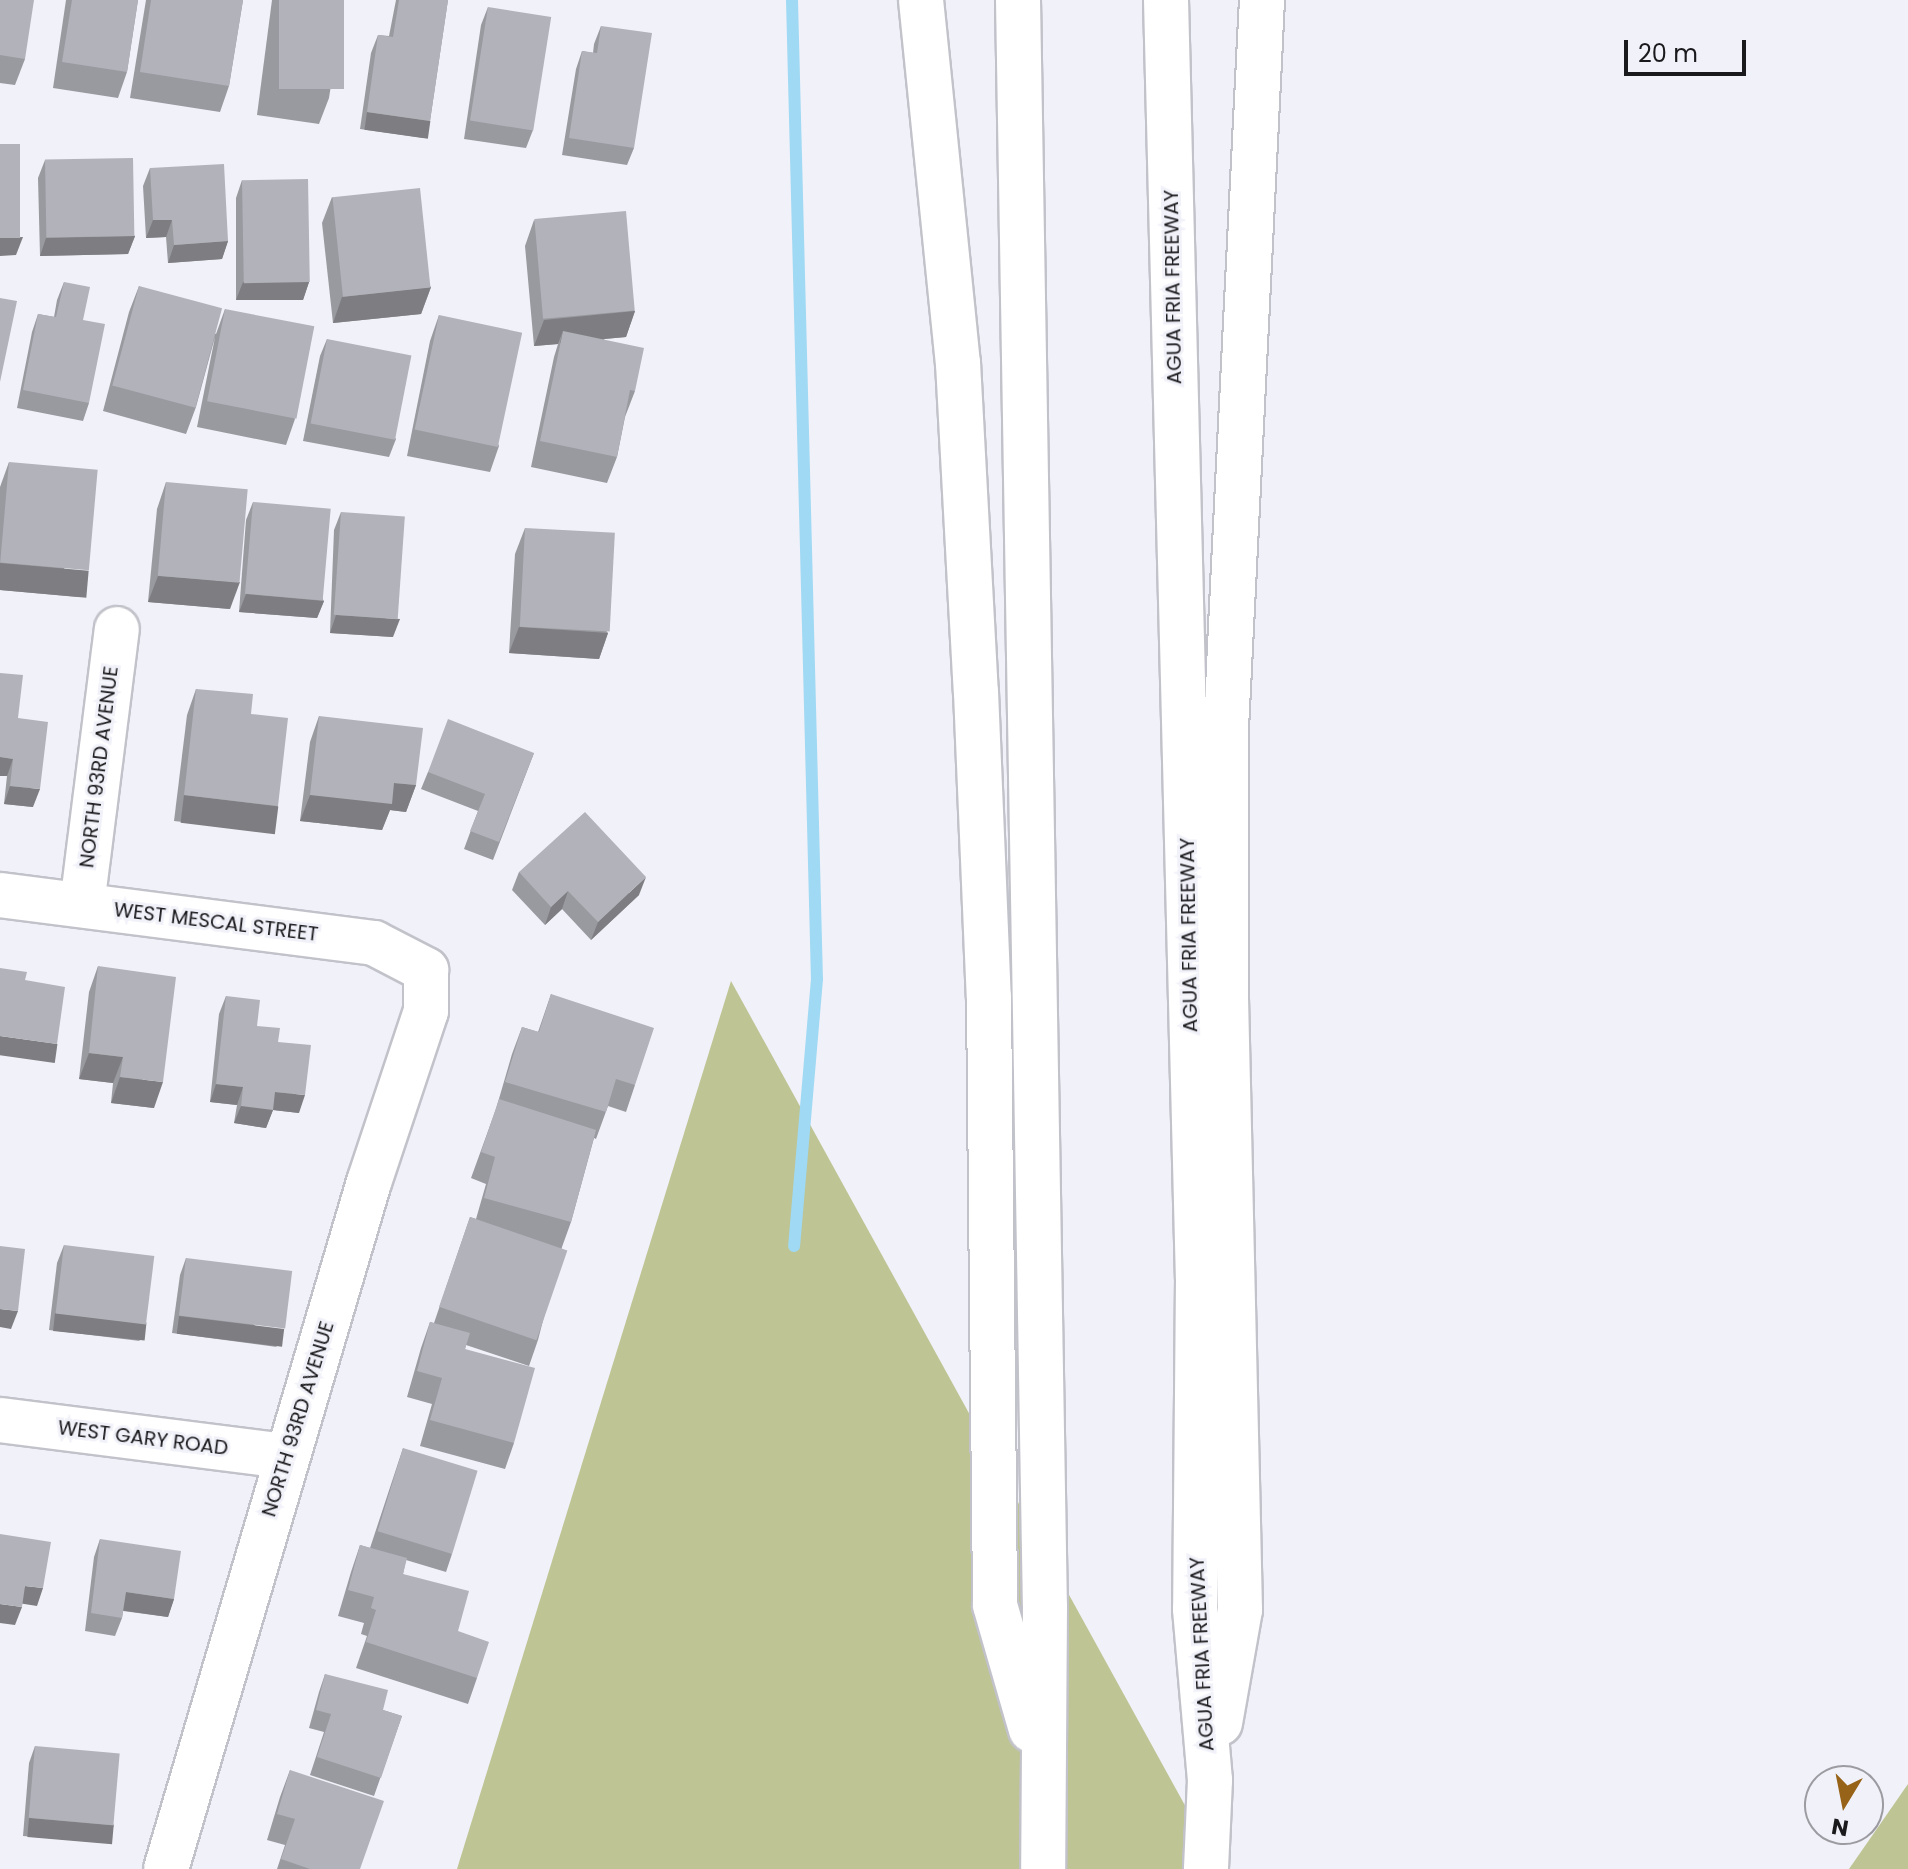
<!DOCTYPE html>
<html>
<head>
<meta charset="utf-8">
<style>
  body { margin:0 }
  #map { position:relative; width:1908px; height:1869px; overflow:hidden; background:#f1f1f9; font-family:Poppins,sans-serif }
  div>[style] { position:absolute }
  .green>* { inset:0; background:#bec493 }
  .stream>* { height:12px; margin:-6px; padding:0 6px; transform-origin:6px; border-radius:6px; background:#a0d9f3 }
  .roads { filter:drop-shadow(2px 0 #c2c2ca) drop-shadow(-2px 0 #c2c2ca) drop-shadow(0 2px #c2c2ca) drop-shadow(0 -2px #c2c2ca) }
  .minor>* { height:44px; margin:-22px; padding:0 22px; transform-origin:22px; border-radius:22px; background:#fff }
  .highway>* { height:44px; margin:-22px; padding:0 22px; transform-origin:22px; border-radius:22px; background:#fff }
  .wall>* { inset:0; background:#9999a0 }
  .shaded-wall>* { inset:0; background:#7d7d82; transform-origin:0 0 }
  .building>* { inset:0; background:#b2b2ba; transform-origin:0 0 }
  span { translate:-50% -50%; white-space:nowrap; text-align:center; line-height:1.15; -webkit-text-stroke:6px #f1f1f9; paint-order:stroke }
  .street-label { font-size:20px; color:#1a1a1d }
  .north { position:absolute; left:1804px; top:1765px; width:80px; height:80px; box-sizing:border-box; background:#f1f1f9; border:2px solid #9b9ba1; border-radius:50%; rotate:190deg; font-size:22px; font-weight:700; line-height:32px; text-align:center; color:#1a1a1d }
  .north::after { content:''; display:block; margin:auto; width:28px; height:36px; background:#976318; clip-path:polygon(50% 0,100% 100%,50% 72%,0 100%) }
  .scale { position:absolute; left:1624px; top:40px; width:122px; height:36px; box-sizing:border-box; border:4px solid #1a1a1d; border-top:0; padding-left:10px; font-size:24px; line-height:28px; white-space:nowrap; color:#1a1a1d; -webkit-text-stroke:6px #f1f1f9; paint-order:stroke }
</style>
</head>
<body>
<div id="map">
  <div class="green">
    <div style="clip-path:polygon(731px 981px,1220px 1869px,457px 1869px)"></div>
    <div style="clip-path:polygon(1908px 1784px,1908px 1869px,1849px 1869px)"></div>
  </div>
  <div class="stream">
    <div style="left:792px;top:0;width:979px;rotate:88.54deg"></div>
    <div style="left:817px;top:979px;width:268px;rotate:94.9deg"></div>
  </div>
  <div class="roads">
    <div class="minor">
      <div style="left:0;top:895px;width:377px;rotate:7.3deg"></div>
      <div style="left:374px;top:943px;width:59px;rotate:27.4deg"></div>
      <div style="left:426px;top:970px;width:41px;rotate:90deg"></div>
      <div style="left:426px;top:1011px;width:180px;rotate:108.4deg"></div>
      <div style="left:369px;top:1182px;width:716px;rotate:106.46deg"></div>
      <div style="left:82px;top:905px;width:278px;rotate:-82.8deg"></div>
      <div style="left:0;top:1420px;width:288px;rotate:7.2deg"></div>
    </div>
    <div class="highway">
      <div style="left:921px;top:0;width:365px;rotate:84.2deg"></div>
      <div style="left:958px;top:363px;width:329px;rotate:86.9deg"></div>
      <div style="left:976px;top:692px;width:305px;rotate:87.6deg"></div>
      <div style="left:989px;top:997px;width:608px;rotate:89.43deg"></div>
      <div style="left:995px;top:1605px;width:130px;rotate:73.9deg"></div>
      <div style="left:1018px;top:0;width:1606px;rotate:89.04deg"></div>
      <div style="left:1045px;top:1606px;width:263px;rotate:90.4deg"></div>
      <div style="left:1166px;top:0;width:1279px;rotate:88.57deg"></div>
      <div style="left:1198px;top:1279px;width:330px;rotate:90.5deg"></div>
      <div style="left:1195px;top:1609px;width:172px;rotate:85deg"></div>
      <div style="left:1210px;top:1780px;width:89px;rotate:92.6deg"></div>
      <div style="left:1220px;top:1723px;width:115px;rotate:-80deg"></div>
      <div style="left:1240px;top:1610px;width:610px;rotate:-91.31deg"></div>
      <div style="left:1226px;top:1000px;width:272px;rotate:-90deg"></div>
      <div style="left:1226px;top:728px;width:729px;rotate:-87.17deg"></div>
    </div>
  </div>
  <div class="wall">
    <div style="clip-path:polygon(0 0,25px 59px,15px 85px,0 83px)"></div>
    <div style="clip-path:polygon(66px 0,138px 0,127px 72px,118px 98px,53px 88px)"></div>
    <div style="clip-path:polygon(146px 0,243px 0,229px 86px,220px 112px,130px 98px)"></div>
    <div style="clip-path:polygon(272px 0,344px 0,329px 98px,319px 124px,257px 115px)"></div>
    <div style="clip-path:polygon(396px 0,448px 0,430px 121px,424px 138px,360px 129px,371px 53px,378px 35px,389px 36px)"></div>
    <div style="clip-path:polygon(488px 7px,533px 130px,526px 148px,464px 139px,481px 25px)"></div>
    <div style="clip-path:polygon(601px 26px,634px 148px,627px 165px,562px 155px,576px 69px,582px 51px,593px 53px,594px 44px)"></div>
    <div style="clip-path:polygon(45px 160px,135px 236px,128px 254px,40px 256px,38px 178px)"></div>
    <div style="clip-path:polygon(150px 168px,228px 241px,222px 259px,168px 263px,166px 237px,146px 238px,143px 186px)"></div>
    <div style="clip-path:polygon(242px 180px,309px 282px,303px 300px,236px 300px,236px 198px)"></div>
    <div style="clip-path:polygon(332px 197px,431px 287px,421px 314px,333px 323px,322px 223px)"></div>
    <div style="clip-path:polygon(534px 220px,635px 311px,626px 337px,604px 339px,635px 391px,625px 417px,617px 457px,607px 483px,531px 467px,554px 357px,558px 344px,534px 346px,525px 246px)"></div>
    <div style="clip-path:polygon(64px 282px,83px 320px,89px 403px,83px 421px,17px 408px,32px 332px,38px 314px,54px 317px,57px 300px)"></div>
    <div style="clip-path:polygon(139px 286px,216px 334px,225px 309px,295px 419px,286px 445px,197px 427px,215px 337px,196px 407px,186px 434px,103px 411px,129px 312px)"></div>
    <div style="clip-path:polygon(439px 315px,499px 446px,490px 472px,407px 456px,430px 341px)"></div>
    <div style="clip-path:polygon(327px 339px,396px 439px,389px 457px,303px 441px,320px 356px)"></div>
    <div style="clip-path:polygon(9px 462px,79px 597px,0 590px,0 487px)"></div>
    <div style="clip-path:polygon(166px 482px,230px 609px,148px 602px,157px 509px)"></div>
    <div style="clip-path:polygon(253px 502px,324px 601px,317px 618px,239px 612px,246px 520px)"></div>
    <div style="clip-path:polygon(341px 512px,393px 637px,330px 633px,334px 530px)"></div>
    <div style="clip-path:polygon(525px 528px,608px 633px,599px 659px,509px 653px,515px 554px)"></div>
    <div style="clip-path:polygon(0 673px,18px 718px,33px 807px,4px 804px,7px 776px,0 776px)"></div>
    <div style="clip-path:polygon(196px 689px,251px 714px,278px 806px,268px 832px,174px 821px,187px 715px)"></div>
    <div style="clip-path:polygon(319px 716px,416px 785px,406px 812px,390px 810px,382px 830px,300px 821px,310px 742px)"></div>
    <div style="clip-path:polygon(534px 753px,493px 860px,464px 849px,478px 811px,421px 789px,428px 772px)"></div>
    <div style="clip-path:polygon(519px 872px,639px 895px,591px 940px,562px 909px,545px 925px,512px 890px)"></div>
    <div style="clip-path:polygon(98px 966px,154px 1108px,111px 1103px,113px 1083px,79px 1079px,89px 992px)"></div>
    <div style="clip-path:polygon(551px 994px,635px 1085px,626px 1112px,608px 1106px,596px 1139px,594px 1138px,571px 1222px,562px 1247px,538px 1340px,529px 1366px,466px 1345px,465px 1349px,514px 1443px,505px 1469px,420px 1446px,432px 1404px,407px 1397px,421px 1348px,430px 1322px,434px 1323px,470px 1217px,476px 1219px,486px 1184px,471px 1178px,496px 1109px,512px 1054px,522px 1027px,538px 1032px)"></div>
    <div style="clip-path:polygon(226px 996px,257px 1026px,278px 1042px,299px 1113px,273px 1110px,266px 1128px,234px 1123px,237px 1105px,210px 1102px,219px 1014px)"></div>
    <div style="clip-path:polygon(64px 1245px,140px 1341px,49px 1330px,57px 1263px)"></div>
    <div style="clip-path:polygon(186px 1258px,277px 1347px,172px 1333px,180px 1275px)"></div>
    <div style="clip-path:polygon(403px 1448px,452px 1554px,446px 1572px,406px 1560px,403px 1574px,458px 1631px,477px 1678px,468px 1704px,356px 1668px,367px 1636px,361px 1634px,364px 1623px,338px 1616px,351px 1572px,360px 1545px,370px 1548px)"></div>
    <div style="clip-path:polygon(100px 1539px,174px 1599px,168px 1617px,123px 1611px,122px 1618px,115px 1636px,85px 1631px,94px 1557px)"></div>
    <div style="clip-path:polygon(325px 1674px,383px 1710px,402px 1716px,374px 1796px,310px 1775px,324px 1732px,309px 1728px,319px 1692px)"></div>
    <div style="clip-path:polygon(35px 1746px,114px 1825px,107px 1843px,23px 1836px,29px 1763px)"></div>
    <div style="clip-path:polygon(290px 1770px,360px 1869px,277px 1869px,285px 1845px,267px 1840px,280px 1797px)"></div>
  </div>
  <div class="shaded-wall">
    <div style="left:367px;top:112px;width:64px;height:18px;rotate:8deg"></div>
    <div style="clip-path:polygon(153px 220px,172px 220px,166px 237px,146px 238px)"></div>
    <div style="clip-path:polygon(135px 236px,128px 254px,40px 256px,46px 238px)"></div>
    <div style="clip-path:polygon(23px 237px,16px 255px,0 256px,0 238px)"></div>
    <div style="clip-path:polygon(228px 241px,222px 259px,168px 263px,174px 245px)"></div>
    <div style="clip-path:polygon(243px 282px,309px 282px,303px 300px,236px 300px)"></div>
    <div style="clip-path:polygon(431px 287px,421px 314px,333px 323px,342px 297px)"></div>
    <div style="clip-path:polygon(635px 311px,626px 337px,560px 343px,563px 331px,558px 344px,534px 346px,544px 320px)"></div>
    <div style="left:0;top:563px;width:89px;height:27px;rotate:5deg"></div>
    <div style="clip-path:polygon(158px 576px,240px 582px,230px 609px,148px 602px)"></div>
    <div style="clip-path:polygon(246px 594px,324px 601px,317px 618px,239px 612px)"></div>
    <div style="clip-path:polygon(336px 615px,400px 619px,393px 637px,330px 633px)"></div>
    <div style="clip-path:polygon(519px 627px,608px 633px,599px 659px,509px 653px)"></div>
    <div style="clip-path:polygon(0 757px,13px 759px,7px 776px,0 776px)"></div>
    <div style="clip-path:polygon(394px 783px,416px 785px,406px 812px,390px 810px,382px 830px,300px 821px,310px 795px)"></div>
    <div style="clip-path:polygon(10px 786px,40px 789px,33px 807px,4px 804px)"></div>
    <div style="left:184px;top:795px;width:95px;height:28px;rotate:7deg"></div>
    <div style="clip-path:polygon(646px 877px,639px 895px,591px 940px,598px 922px)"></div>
    <div style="clip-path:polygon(568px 891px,562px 909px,545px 925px,551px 907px)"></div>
    <div style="left:0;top:1036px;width:58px;height:19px;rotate:8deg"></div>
    <div style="clip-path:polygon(89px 1053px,123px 1057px,113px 1083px,79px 1079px)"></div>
    <div style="clip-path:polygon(120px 1077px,163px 1082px,154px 1108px,111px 1103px)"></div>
    <div style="clip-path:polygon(216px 1084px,243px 1087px,237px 1105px,210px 1102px)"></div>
    <div style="clip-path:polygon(275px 1092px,305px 1095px,299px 1113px,273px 1110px,266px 1128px,234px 1123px,241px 1106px)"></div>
    <div style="clip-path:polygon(0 1309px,18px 1311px,11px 1329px,0 1327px)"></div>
    <div style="left:55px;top:1313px;width:92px;height:18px;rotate:6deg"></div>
    <div style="left:179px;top:1316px;width:106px;height:18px;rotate:7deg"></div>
    <div style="clip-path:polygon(25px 1586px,43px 1588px,37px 1606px,18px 1603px)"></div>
    <div style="clip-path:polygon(126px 1592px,174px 1599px,168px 1617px,119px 1610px)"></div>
    <div style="clip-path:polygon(0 1604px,22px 1607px,15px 1625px,0 1623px)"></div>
    <div style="left:29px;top:1818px;width:85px;height:19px;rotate:5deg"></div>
  </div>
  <div class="building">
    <div style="clip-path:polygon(0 0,34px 0,25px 59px,0 55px)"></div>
    <div style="clip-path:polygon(72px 0,138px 0,127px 72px,62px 62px)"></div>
    <div style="clip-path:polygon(151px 0,243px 0,229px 86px,140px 72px)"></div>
    <div style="left:279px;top:0;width:65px;height:89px"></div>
    <div style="clip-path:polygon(399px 0,448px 0,430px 121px,367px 112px,378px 35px,393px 37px)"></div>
    <div style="left:488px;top:7px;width:64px;height:115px;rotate:9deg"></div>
    <div style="clip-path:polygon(601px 26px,652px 33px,634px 148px,569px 138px,582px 51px,597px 53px)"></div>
    <div style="left:0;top:144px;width:20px;height:94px"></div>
    <div style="left:133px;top:158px;width:78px;height:88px;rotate:89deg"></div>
    <div style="clip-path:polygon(224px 164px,228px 241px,174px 245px,172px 220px,153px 220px,150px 168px)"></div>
    <div style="left:308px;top:179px;width:103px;height:66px;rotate:89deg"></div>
    <div style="left:420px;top:188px;width:100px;height:88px;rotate:84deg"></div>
    <div style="left:626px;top:211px;width:100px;height:92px;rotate:85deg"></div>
    <div style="clip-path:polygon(64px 282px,90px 287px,83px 320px,105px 324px,89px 403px,23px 390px,38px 314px,56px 317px)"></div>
    <div style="left:139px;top:286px;width:86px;height:103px;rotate:15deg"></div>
    <div style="clip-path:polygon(0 298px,17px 301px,0 382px)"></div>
    <div style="left:225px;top:309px;width:91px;height:94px;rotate:11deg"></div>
    <div style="left:439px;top:315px;width:85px;height:117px;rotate:12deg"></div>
    <div style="clip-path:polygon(563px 331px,644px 348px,635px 391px,630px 390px,617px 457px,540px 441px)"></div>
    <div style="left:327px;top:339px;width:86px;height:86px;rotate:11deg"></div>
    <div style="left:9px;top:462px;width:89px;height:101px;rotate:5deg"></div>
    <div style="left:166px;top:482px;width:82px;height:94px;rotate:5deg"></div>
    <div style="left:253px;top:502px;width:78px;height:92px;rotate:5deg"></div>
    <div style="left:341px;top:512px;width:64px;height:103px;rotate:4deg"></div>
    <div style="left:525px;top:528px;width:90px;height:99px;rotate:3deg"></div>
    <div style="clip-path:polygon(0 673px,23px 675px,18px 718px,48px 722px,40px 789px,10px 786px,13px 759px,0 757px)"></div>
    <div style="clip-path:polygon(196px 689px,253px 694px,251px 714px,288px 718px,278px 806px,184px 795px)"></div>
    <div style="clip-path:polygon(319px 716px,423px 728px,416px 785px,394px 783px,392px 804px,310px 795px)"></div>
    <div style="clip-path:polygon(448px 719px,534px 753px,499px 842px,470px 831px,485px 794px,428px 772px)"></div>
    <div style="clip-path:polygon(585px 812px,646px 877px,598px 922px,568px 891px,551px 907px,519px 872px)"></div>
    <div style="clip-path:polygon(98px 966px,176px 977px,163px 1082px,120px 1077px,123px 1057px,89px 1053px)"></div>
    <div style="clip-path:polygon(0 968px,27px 972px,25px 980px,65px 987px,57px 1044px,0 1036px)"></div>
    <div style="clip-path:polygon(551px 994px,654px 1028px,635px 1085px,616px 1079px,606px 1112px,505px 1082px,522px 1027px,539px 1032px)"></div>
    <div style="clip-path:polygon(226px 996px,260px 1000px,257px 1026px,280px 1028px,278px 1042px,311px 1045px,305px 1095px,275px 1092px,273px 1110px,241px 1106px,243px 1087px,216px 1084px)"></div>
    <div style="clip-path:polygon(499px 1099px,596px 1130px,571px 1222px,484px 1198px,495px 1157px,481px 1152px)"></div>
    <div style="left:470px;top:1217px;width:103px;height:95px;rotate:19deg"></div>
    <div style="left:64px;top:1245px;width:91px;height:69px;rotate:7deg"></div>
    <div style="clip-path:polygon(0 1246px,25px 1249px,18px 1311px,0 1309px)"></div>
    <div style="left:186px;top:1258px;width:107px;height:58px;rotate:7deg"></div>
    <div style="clip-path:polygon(430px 1322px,470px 1333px,465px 1349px,535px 1368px,514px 1443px,430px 1420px,442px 1378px,417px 1371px)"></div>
    <div style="left:403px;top:1448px;width:78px;height:87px;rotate:17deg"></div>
    <div style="clip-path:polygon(0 1534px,51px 1542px,43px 1588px,25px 1586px,22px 1607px,0 1604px)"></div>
    <div style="clip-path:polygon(100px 1539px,181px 1551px,174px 1599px,126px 1592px,122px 1618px,91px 1613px)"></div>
    <div style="clip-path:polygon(360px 1545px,407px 1558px,403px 1574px,469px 1591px,458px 1631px,489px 1642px,477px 1678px,366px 1642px,376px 1610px,371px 1608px,374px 1597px,348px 1590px)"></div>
    <div style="clip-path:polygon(325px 1674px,388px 1690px,383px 1710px,402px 1716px,381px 1778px,317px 1757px,331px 1714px,316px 1710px)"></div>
    <div style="left:35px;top:1746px;width:85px;height:72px;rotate:5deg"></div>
    <div style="clip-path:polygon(290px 1770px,384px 1801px,360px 1869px,310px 1869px,281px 1859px,295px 1819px,277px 1814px)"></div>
  </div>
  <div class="street-label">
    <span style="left:1173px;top:287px;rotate:-91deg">AGUA FRIA FREEWAY</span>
    <span style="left:99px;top:767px;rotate:-83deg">NORTH 93RD AVENUE</span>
    <span style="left:216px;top:922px;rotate:7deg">WEST MESCAL STREET</span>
    <span style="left:1189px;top:935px;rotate:-91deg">AGUA FRIA FREEWAY</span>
    <span style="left:298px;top:1419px;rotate:-73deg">NORTH 93RD AVENUE</span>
    <span style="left:143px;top:1438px;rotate:7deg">WEST GARY ROAD</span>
    <span style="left:1202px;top:1654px;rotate:-93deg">AGUA FRIA FREEWAY</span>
  </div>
  <div class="north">N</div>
  <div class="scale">20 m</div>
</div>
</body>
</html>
